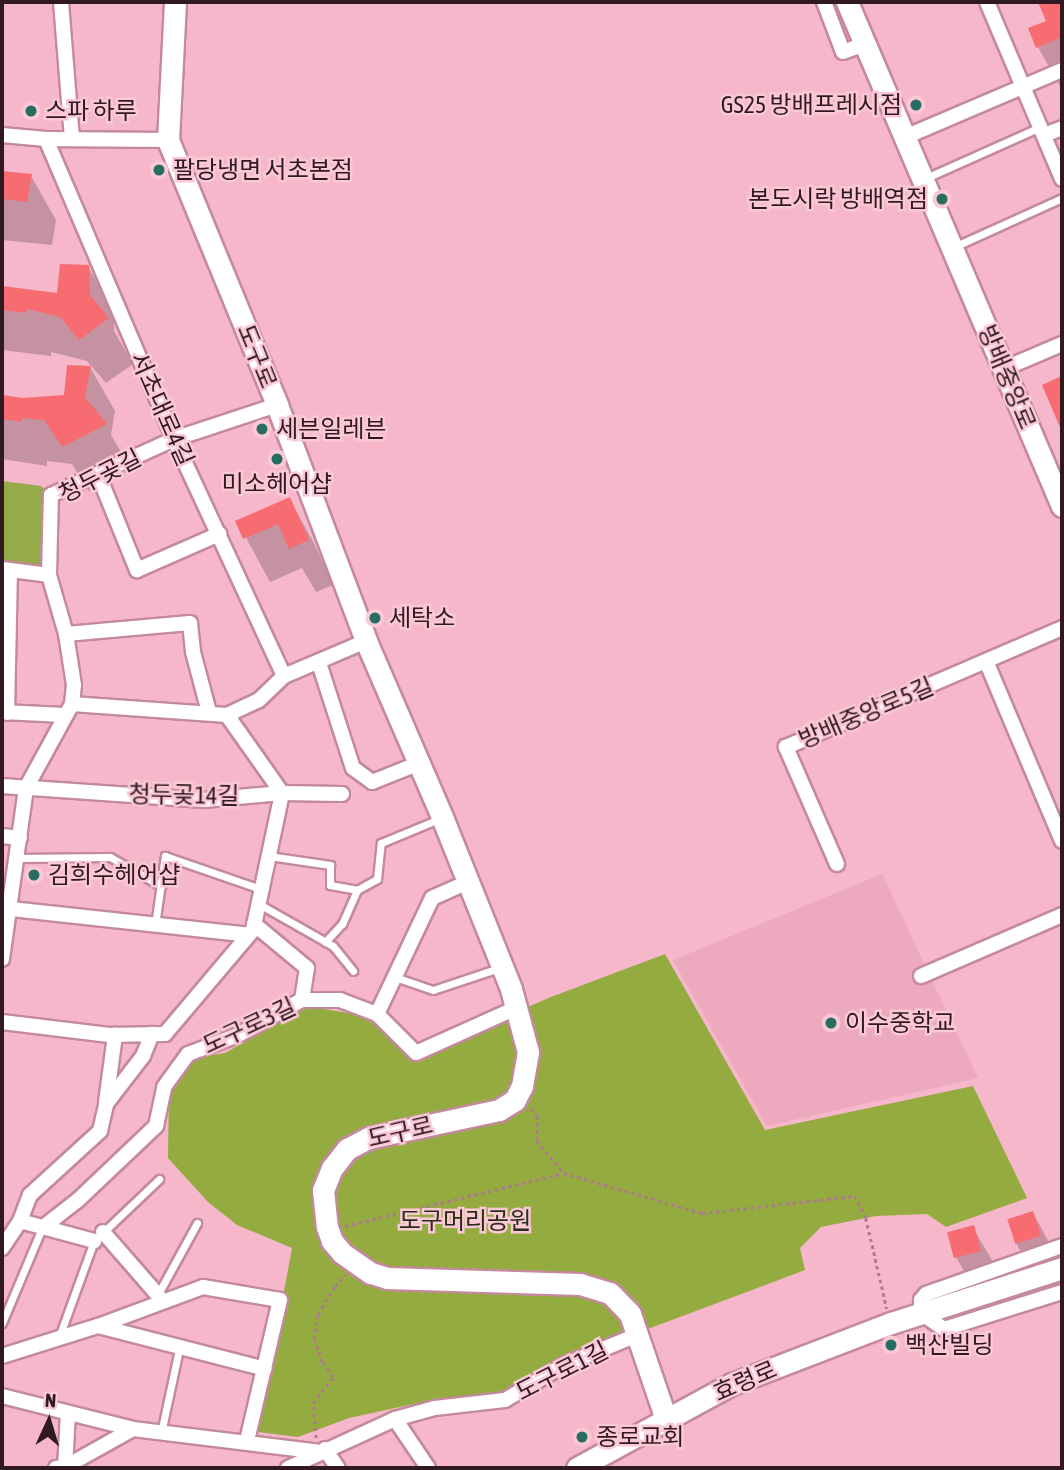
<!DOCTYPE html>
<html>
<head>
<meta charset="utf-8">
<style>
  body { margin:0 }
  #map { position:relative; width:1064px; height:1470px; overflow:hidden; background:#f5b7c9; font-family:"Asap Condensed","Noto Sans KR",sans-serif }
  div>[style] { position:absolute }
  .built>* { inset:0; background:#eda9bd }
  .green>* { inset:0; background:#95ab4a }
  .forest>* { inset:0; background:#94ab40 }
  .shadow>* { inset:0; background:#0003 }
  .building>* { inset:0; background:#f66c71; transform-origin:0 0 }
  .path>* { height:2.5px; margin-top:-1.25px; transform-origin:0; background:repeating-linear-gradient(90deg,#ac7c8a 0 3.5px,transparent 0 7px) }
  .roads { filter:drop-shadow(2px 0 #c48a9b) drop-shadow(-2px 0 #c48a9b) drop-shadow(0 2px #c48a9b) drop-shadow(0 -2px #c48a9b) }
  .lane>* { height:7px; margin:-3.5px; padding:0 3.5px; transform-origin:3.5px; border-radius:3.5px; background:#fff }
  .street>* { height:14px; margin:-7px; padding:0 7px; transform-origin:7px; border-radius:7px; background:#fff }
  .secondary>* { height:21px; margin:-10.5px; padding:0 10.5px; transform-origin:10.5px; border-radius:10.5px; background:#fff }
  .dots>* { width:19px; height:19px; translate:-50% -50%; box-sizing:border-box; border:4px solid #fbc8d6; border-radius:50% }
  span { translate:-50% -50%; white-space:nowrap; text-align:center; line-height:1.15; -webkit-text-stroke:5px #fbc8d6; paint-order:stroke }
  .poi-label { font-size:24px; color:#301920 }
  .right { translate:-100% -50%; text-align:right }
  .left { translate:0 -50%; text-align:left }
  .street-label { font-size:24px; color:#301920 }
  .park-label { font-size:24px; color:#282e16 }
  .frame { position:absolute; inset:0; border:4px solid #301920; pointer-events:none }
  .north { position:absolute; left:14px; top:1386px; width:70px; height:70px; -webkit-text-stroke:5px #fbc8d6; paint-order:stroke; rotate:4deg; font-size:19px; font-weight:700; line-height:28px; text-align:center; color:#301920 }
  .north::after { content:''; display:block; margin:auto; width:24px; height:32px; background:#301920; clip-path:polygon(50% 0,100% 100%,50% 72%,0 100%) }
</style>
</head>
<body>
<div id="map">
  <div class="built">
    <div style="clip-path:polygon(882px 874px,978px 1078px,767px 1126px,673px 960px)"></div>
  </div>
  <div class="green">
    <div style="clip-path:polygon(2px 481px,41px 486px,51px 495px,47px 571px,2px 563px)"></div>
  </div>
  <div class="forest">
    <div style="clip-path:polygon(665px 954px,765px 1130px,973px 1086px,1027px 1198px,946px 1227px,927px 1214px,876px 1216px,821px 1227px,800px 1248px,805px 1270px,573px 1357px,513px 1395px,423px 1402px,349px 1418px,298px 1437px,258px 1432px,292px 1248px,237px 1225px,208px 1202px,168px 1158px,169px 1086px,188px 1059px,225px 1053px,308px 1006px,370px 1017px,414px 1056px,551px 997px)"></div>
  </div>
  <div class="shadow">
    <div style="clip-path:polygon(1040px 2px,1062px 2px,1062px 90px,1038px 47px,1048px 22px)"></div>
    <div style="clip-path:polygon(2px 173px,31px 176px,56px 220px,52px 245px,2px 240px)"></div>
    <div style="clip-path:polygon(88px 267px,114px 311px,114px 331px,133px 364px,106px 383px,87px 361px,51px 352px,51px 356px,2px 350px,2px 288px,58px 295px)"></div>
    <div style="clip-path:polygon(90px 367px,115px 411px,111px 435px,131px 469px,89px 491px,72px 464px,47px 461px,47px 466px,2px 459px,2px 397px,23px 400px,66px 396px)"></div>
    <div style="clip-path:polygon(289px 499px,314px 543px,333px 585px,316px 592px,302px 568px,270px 582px,237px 521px)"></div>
    <div style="clip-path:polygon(1033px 1213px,1051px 1246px,1058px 1269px,1034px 1276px,1016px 1243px)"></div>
    <div style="clip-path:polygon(973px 1228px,992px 1260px,999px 1283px,975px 1290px,956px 1257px)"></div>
  </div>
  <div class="building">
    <div style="clip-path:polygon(1038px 2px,1062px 2px,1062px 37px,1036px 48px,1028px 28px,1046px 21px)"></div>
    <div style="clip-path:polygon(2px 171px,32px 174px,27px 202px,2px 199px)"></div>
    <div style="clip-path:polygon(60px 264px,89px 265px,90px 295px,109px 318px,79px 340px,60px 317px,27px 309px,26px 313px,2px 310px,2px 286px,57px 293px)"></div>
    <div style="clip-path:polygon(67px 365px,91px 366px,85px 397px,107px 424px,62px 447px,44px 420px,22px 418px,22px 422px,2px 419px,2px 395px,23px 398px,64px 395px)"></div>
    <div style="clip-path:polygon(1062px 376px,1062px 432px,1042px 385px)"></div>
    <div style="clip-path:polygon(290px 497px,309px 540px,289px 549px,278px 524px,243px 539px,235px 521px)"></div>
    <div style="left:1033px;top:1211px;width:26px;height:27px;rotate:72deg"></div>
    <div style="left:974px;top:1225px;width:27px;height:28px;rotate:75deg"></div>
  </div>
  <div class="path">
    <div style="left:531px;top:1108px;width:10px;rotate:53deg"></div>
    <div style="left:537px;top:1116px;width:25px;rotate:90deg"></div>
    <div style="left:537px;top:1141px;width:42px;rotate:49.8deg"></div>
    <div style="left:345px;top:1226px;width:225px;rotate:-13.6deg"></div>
    <div style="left:564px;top:1173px;width:144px;rotate:16.2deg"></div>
    <div style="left:702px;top:1213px;width:154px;rotate:-6.3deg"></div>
    <div style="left:855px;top:1196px;width:25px;rotate:63deg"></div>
    <div style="left:866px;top:1218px;width:93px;rotate:77deg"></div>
    <div style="left:316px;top:1438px;width:35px;rotate:-95deg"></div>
    <div style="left:313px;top:1403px;width:33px;rotate:-52deg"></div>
    <div style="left:333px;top:1377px;width:19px;rotate:-126deg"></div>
    <div style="left:322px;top:1362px;width:24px;rotate:-109deg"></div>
    <div style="left:314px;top:1339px;width:25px;rotate:-81deg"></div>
    <div style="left:318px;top:1314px;width:33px;rotate:-59deg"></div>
    <div style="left:335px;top:1286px;width:16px;rotate:-47deg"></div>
  </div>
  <div class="roads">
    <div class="lane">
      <div style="left:926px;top:178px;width:125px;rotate:-24.1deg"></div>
      <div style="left:956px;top:246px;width:116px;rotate:-24.4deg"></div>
      <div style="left:269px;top:856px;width:62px;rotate:8.4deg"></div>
      <div style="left:330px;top:865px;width:20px;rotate:90deg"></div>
      <div style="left:330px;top:885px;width:27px;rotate:10deg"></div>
      <div style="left:357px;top:890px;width:23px;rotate:-29deg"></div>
      <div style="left:377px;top:879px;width:36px;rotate:-84deg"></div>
      <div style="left:381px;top:843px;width:63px;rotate:-22.5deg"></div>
      <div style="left:17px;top:858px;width:93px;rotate:-0.6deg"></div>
      <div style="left:110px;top:857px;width:59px;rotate:29.6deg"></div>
      <div style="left:259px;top:904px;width:85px;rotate:29.6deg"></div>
      <div style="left:333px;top:946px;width:32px;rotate:51deg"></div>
      <div style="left:155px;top:925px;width:70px;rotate:-81.8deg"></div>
      <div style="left:165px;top:856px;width:105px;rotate:19deg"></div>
      <div style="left:325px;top:942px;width:25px;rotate:-47deg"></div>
      <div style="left:342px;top:924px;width:37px;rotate:-66deg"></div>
      <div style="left:395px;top:977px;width:40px;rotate:18.9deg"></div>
      <div style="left:433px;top:990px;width:70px;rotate:-18.4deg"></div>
      <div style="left:158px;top:1294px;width:81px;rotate:-61.2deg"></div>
      <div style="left:2px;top:1323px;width:103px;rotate:-67.2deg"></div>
      <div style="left:59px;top:1337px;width:102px;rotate:-70deg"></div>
      <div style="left:94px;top:1241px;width:90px;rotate:-43.6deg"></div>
      <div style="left:161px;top:1433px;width:86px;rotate:-77.9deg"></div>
    </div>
    <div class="street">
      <div style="left:61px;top:2px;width:137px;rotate:85.4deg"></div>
      <div style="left:824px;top:2px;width:53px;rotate:69.2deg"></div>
      <div style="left:843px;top:52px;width:23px;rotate:-20deg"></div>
      <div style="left:987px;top:2px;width:192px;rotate:67deg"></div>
      <div style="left:2px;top:135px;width:44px;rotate:5.2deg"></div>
      <div style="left:46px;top:139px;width:122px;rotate:0.5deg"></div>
      <div style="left:1044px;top:135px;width:19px;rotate:-21deg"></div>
      <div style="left:905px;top:137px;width:171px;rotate:-23.1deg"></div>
      <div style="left:46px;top:139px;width:326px;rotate:66.9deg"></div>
      <div style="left:174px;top:439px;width:261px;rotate:65.1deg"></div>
      <div style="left:1003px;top:369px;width:64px;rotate:-23deg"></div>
      <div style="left:98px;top:474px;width:104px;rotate:67.9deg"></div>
      <div style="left:137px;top:570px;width:90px;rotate:-23.7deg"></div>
      <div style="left:3px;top:569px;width:46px;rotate:7.4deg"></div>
      <div style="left:66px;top:634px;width:124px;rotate:-5.1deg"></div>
      <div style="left:190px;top:623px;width:29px;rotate:84deg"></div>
      <div style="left:193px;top:652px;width:62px;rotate:75.1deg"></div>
      <div style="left:986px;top:661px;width:195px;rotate:67.1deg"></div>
      <div style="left:319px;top:663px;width:110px;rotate:72.1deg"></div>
      <div style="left:353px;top:768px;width:24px;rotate:36deg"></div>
      <div style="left:372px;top:782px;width:48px;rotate:-21.8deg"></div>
      <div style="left:72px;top:704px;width:155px;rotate:4.1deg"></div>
      <div style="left:227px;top:715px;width:35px;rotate:-25deg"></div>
      <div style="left:259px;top:700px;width:35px;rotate:-44deg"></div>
      <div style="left:284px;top:676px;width:89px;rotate:-23.1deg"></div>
      <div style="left:2px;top:712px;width:62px;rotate:2.8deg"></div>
      <div style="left:7px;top:713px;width:143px;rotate:-88.8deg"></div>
      <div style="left:2px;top:786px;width:202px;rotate:4deg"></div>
      <div style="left:204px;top:800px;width:78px;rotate:-5.1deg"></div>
      <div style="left:282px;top:793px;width:60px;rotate:1deg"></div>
      <div style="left:2px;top:836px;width:18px;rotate:6deg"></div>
      <div style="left:837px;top:864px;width:128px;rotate:-113.6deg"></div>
      <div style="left:786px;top:747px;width:301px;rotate:-23.3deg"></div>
      <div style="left:2px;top:908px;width:248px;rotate:6.2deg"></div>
      <div style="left:254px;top:924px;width:69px;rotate:39.7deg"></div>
      <div style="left:307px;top:968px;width:32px;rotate:99deg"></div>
      <div style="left:2px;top:959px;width:173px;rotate:-82deg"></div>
      <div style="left:26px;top:788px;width:96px;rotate:-61.3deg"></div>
      <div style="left:72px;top:704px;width:19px;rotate:-84deg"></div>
      <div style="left:74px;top:685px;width:52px;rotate:-98.9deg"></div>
      <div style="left:66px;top:634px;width:61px;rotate:-106.1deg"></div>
      <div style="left:49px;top:575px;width:80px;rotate:-88.6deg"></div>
      <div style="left:51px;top:495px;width:135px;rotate:-24.5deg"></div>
      <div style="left:174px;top:439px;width:108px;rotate:-18.3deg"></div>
      <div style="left:921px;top:976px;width:154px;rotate:-23.4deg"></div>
      <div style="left:377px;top:1014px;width:128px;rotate:-64.6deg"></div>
      <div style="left:432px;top:898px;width:39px;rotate:-24deg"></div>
      <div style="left:2px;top:1022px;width:108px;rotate:6.9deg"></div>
      <div style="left:109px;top:1035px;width:56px;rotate:-1deg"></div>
      <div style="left:165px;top:1034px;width:136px;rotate:-49.8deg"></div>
      <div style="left:253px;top:930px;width:140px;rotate:-78deg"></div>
      <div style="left:282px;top:793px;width:95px;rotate:-125.2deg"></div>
      <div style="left:106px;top:1102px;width:68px;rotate:-82.3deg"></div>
      <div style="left:20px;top:1221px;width:77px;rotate:15.1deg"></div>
      <div style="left:42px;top:1228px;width:46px;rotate:-37.9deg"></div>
      <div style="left:78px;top:1200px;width:108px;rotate:-43.5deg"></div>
      <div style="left:156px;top:1126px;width:40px;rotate:-78deg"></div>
      <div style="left:164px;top:1087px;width:41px;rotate:-54deg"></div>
      <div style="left:188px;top:1054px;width:53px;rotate:-20.8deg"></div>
      <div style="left:238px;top:1035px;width:73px;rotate:-28.7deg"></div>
      <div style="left:302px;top:1000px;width:38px"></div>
      <div style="left:340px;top:1000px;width:40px;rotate:21deg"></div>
      <div style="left:377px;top:1014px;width:55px;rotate:45deg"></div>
      <div style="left:416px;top:1053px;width:110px;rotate:-24.2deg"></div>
      <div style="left:103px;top:1232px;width:84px;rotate:48.9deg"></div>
      <div style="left:1062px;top:1246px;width:144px;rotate:160.6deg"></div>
      <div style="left:926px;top:1294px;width:8px;rotate:130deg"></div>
      <div style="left:921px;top:1300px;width:13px;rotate:90deg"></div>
      <div style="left:921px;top:1313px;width:28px;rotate:35deg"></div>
      <div style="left:944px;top:1329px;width:124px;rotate:-17.4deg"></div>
      <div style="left:2px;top:1248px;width:32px;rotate:-56deg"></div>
      <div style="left:20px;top:1221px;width:28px;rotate:-69deg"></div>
      <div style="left:30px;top:1195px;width:95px;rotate:-42.4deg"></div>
      <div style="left:100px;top:1131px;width:28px;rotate:-77deg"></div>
      <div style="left:106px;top:1104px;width:61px;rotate:-52.4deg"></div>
      <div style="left:143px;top:1056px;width:24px;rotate:-68deg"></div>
      <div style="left:98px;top:1326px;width:172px;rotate:14.4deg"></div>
      <div style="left:2px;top:1356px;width:101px;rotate:-17.4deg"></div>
      <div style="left:98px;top:1326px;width:112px;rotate:-20.4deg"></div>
      <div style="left:203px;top:1287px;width:78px;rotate:9.6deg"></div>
      <div style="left:280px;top:1300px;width:145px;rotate:103.2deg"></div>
      <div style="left:2px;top:1396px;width:135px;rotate:14.1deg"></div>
      <div style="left:133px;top:1429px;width:187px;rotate:7deg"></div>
      <div style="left:395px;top:1419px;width:59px;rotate:56deg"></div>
      <div style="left:325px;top:1449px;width:23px;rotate:56deg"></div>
      <div style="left:56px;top:1468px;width:9px;rotate:-6deg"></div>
      <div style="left:65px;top:1467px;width:78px;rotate:-29.2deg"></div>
      <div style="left:65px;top:1468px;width:55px;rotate:-86.9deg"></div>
      <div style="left:288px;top:1468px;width:118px;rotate:-24.6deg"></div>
      <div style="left:395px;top:1419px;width:41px;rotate:-15.4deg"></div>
      <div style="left:435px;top:1408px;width:70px;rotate:-6.5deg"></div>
      <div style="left:505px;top:1400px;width:69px;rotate:-30.7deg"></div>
      <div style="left:564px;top:1365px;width:79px;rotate:-22.3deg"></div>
    </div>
    <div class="secondary">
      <div style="left:175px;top:2px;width:138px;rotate:92.9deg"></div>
      <div style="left:168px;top:140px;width:287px;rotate:67.6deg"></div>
      <div style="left:277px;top:405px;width:252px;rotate:69.3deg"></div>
      <div style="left:366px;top:641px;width:192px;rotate:66.6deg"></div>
      <div style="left:442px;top:817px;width:185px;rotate:68.1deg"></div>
      <div style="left:511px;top:989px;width:65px;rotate:74.9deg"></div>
      <div style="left:528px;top:1052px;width:35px;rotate:100deg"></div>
      <div style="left:522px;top:1086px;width:16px;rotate:117deg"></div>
      <div style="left:515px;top:1100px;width:19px;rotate:148deg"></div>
      <div style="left:499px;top:1110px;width:134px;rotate:167.9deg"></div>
      <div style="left:368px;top:1138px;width:24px;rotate:152deg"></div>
      <div style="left:347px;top:1149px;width:24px;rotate:128deg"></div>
      <div style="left:332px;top:1168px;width:24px;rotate:112deg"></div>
      <div style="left:323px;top:1190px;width:37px;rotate:84deg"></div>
      <div style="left:327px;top:1227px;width:15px;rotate:70deg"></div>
      <div style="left:332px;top:1241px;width:16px;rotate:50deg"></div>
      <div style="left:342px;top:1253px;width:35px;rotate:35deg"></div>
      <div style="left:371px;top:1273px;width:17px;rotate:17deg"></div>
      <div style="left:387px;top:1278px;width:193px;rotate:1.8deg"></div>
      <div style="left:580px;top:1284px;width:31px;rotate:17deg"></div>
      <div style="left:610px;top:1293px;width:29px;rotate:46deg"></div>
      <div style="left:630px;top:1314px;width:111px;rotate:71.1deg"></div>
      <div style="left:847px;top:2px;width:548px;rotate:66.9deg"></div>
      <div style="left:577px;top:1468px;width:176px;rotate:-28.5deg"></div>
      <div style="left:732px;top:1384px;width:170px;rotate:-21deg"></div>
      <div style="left:891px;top:1323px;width:180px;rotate:-17.8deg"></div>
    </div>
  </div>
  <div class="dots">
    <div style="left:916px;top:105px;background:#276d61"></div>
    <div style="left:31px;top:111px;background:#276d61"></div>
    <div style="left:159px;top:170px;background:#276d61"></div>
    <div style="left:942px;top:199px;background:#276d61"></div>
    <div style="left:262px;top:429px;background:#276d61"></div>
    <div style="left:277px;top:459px;background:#276d61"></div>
    <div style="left:375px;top:618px;background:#276d61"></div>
    <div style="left:34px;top:875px;background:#276d61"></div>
    <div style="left:831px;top:1023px;background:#276d61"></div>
    <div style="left:891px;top:1345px;background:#276d61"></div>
    <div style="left:582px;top:1437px;background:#276d61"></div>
  </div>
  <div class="poi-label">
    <span class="right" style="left:902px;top:105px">GS25 방배프레시점</span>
    <span class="left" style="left:45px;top:111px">스파 하루</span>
    <span class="left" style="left:173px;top:170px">팔당냉면 서초본점</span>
    <span class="right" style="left:928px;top:199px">본도시락 방배역점</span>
    <span class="left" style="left:276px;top:429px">세븐일레븐</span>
    <span style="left:277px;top:484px">미소헤어샵</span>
    <span class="left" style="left:389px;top:618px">세탁소</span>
    <span class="left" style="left:48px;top:875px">김희수헤어샵</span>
    <span class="left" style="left:845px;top:1023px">이수중학교</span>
    <span class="left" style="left:905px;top:1345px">백산빌딩</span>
    <span class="left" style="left:596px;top:1437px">종로교회</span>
  </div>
  <div class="street-label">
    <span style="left:257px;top:356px;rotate:68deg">도구로</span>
    <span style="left:1007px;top:377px;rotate:67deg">방배중앙로</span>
    <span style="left:162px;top:409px;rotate:66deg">서초대로4길</span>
    <span style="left:100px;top:476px;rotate:-27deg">청두곶길</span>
    <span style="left:866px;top:713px;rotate:-23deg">방배중앙로5길</span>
    <span style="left:184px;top:795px;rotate:1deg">청두곶14길</span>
    <span style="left:249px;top:1026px;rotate:-25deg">도구로3길</span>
    <span style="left:400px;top:1132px;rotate:-13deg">도구로</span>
    <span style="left:562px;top:1371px;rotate:-27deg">도구로1길</span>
    <span style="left:745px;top:1381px;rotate:-23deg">효령로</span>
  </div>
  <div class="park-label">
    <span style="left:465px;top:1221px">도구머리공원</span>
  </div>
  <div class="frame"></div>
  <div class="north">N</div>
</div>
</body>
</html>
